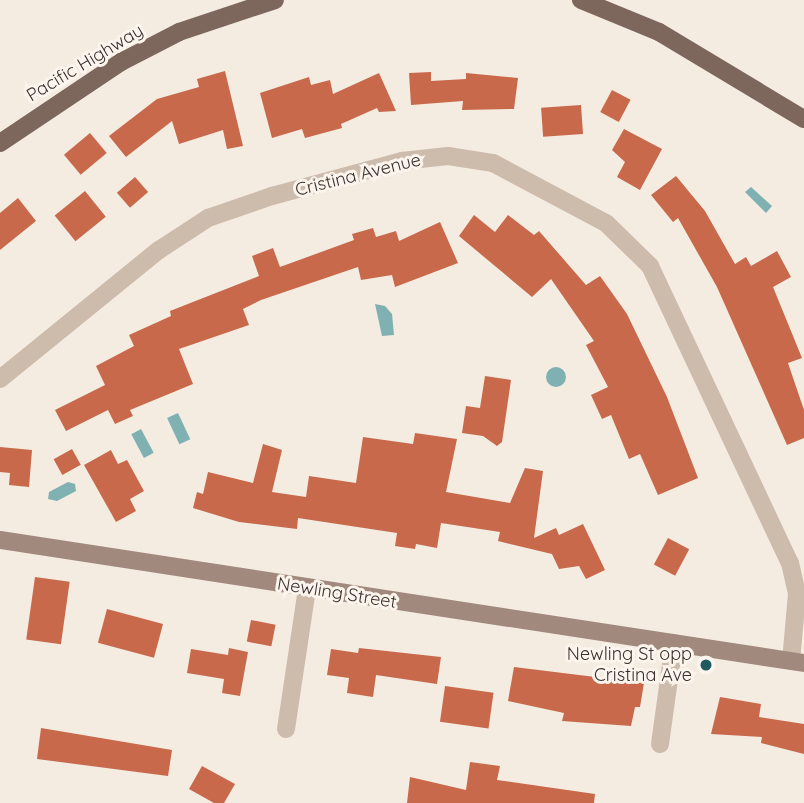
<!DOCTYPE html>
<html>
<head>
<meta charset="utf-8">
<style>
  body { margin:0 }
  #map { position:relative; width:804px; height:803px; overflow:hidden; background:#f4ebe1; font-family:Quicksand,sans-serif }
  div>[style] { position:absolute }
  .water>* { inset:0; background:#7fb0b2; transform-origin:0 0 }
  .round { border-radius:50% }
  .building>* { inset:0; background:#c8694b; transform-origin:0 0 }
  .street>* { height:18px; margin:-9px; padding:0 9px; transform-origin:9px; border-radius:9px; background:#cdbbac }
  .secondary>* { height:18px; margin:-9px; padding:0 9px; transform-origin:9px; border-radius:9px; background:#a18a7d }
  .primary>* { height:18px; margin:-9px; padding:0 9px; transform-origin:9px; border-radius:9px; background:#7d675c }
  .dots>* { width:19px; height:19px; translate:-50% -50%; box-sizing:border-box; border:4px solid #fbf5ee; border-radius:50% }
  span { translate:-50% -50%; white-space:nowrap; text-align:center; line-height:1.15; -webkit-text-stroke:6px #fbf5ee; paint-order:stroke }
  .street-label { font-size:18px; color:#3b302b }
  .poi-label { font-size:18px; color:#3b302b }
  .right { translate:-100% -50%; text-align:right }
</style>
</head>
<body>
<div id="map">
  <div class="water">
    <div style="clip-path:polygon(751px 187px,772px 206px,766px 213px,745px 192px)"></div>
    <div style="clip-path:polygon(375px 304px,385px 306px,392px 314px,394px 335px,382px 336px)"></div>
    <div class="round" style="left:546px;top:367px;width:20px;height:20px"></div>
    <div style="left:178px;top:413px;width:29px;height:12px;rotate:65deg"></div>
    <div style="left:141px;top:429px;width:27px;height:11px;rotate:62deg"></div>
    <div style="clip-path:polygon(68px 482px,75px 484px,76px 491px,57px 501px,48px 499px,49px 492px)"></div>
  </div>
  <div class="building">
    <div style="clip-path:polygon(225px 71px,243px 146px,227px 149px,223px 130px,179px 144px,172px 121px,126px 157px,109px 136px,157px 99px,199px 87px,197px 79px)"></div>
    <div style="clip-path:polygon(431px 72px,431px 81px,466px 79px,466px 73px,518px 78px,514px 109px,462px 110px,463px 101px,411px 105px,409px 73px)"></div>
    <div style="clip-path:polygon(379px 73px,396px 111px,379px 112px,377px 108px,341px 124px,342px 128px,305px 138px,302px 129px,272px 138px,260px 93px,309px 77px,311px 85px,330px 80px,333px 94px)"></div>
    <div style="left:612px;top:90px;width:21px;height:25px;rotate:28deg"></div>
    <div style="left:581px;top:105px;width:29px;height:40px;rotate:86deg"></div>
    <div style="clip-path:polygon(624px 129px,662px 149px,640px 190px,617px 177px,625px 162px,612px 150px)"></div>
    <div style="left:90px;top:133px;width:26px;height:34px;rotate:50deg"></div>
    <div style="clip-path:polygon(676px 176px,705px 211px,735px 264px,746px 257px,751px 266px,777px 251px,791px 277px,773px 287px,802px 358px,788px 363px,804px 410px,804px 438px,787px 445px,717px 287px,678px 218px,673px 222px,651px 195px)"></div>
    <div style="left:135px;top:177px;width:20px;height:24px;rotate:49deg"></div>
    <div style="left:85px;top:191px;width:33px;height:39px;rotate:51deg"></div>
    <div style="clip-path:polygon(18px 198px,36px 221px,0 250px,0 213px)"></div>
    <div style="clip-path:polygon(474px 215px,495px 232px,508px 215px,534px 235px,539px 231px,586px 285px,600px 276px,627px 314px,667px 397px,698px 478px,658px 495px,640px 454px,629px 459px,611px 415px,602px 419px,591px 395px,608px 387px,586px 345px,594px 341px,551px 279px,532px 297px,459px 236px)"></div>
    <div style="clip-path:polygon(440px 222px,458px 263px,395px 287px,392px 275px,361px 280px,358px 267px,261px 300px,243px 309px,249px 325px,179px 349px,193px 384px,130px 410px,133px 416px,115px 424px,108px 410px,66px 431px,55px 410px,105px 385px,96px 366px,134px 346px,129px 335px,171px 316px,170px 311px,259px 276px,252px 256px,273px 248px,280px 267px,354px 240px,352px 234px,373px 228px,376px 237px,396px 231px,399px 241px)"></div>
    <div style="clip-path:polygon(485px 376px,511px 380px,502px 442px,497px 446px,483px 436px,462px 433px,466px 406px,480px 408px)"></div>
    <div style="clip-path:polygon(415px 433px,457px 439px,446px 492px,510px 503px,525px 468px,543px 471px,534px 538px,556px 528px,559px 535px,583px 524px,605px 570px,586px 579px,579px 566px,559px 569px,552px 554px,498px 541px,500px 532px,441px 523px,437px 548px,416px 544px,415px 549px,395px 546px,397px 533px,298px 518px,297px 529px,239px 522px,193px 508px,197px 492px,203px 494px,208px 472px,253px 483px,263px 444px,282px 450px,272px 492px,306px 497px,309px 476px,356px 483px,363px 437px,413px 444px)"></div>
    <div style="clip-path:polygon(0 447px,32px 450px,29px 487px,9px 485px,10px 473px,0 472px)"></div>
    <div style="left:72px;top:449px;width:18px;height:21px;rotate:61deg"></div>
    <div style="clip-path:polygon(111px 450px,118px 464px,127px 460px,144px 491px,130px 499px,136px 511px,116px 522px,84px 465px)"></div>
    <div style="left:668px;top:538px;width:24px;height:30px;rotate:28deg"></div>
    <div style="left:35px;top:577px;width:35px;height:63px;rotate:8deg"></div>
    <div style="left:107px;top:609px;width:58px;height:35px;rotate:15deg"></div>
    <div style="left:251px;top:620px;width:25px;height:22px;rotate:11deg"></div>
    <div style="clip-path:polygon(229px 648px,248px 652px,240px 696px,222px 693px,224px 679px,187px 673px,191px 649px,228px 655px)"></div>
    <div style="clip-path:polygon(359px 648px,441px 657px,437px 684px,376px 675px,373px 697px,347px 693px,349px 678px,327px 675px,331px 649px,358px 653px)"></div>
    <div style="clip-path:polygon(514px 667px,644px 683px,640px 707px,635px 707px,631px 726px,562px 721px,564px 713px,508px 701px)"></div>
    <div style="left:445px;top:686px;width:49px;height:36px;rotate:8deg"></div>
    <div style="clip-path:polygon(720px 697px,761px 704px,759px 717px,804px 724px,804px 754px,761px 743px,762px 737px,711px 734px)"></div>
    <div style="clip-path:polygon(41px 728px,172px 750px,168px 776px,37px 759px)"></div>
    <div style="clip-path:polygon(470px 762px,500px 766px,497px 780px,595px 794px,594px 803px,407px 803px,410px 777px,466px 790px)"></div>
    <div style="clip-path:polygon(202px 766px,235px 784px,224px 803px,214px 803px,189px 789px)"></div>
  </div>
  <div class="street">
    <div style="left:0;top:379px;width:205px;rotate:-39.1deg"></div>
    <div style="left:159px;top:250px;width:59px;rotate:-33.1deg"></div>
    <div style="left:208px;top:218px;width:68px;rotate:-19deg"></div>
    <div style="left:272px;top:196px;width:135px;rotate:-15.1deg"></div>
    <div style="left:402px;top:161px;width:46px;rotate:-6.2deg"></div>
    <div style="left:448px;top:156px;width:46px;rotate:8.8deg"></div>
    <div style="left:493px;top:163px;width:128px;rotate:28deg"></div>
    <div style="left:606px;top:223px;width:62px;rotate:44.3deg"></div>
    <div style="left:650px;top:266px;width:328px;rotate:64.8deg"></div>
    <div style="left:790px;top:563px;width:32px;rotate:77deg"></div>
    <div style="left:797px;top:594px;width:67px;rotate:95.1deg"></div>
    <div style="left:286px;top:729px;width:143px;rotate:-81.5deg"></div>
    <div style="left:660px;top:744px;width:102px;rotate:-82.1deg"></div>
  </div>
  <div class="secondary">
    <div style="left:0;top:540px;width:813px;rotate:8.7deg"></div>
  </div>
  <div class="primary">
    <div style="left:581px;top:0;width:84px;rotate:22.3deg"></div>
    <div style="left:659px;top:32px;width:169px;rotate:31deg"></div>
    <div style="left:0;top:143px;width:146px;rotate:-33.8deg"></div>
    <div style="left:121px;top:62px;width:65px;rotate:-27.3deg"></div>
    <div style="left:179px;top:32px;width:101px;rotate:-18.4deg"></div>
  </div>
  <div class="dots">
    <div style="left:706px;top:665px;background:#1f5a5e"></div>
  </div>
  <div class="street-label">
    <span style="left:85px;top:63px;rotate:-31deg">Pacific Highway</span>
    <span style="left:358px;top:175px;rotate:-14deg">Cristina Avenue</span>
    <span style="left:337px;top:593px;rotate:9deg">Newling Street</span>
  </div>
  <div class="poi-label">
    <span class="right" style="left:692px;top:665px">Newling St opp<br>Cristina Ave</span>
  </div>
</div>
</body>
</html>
